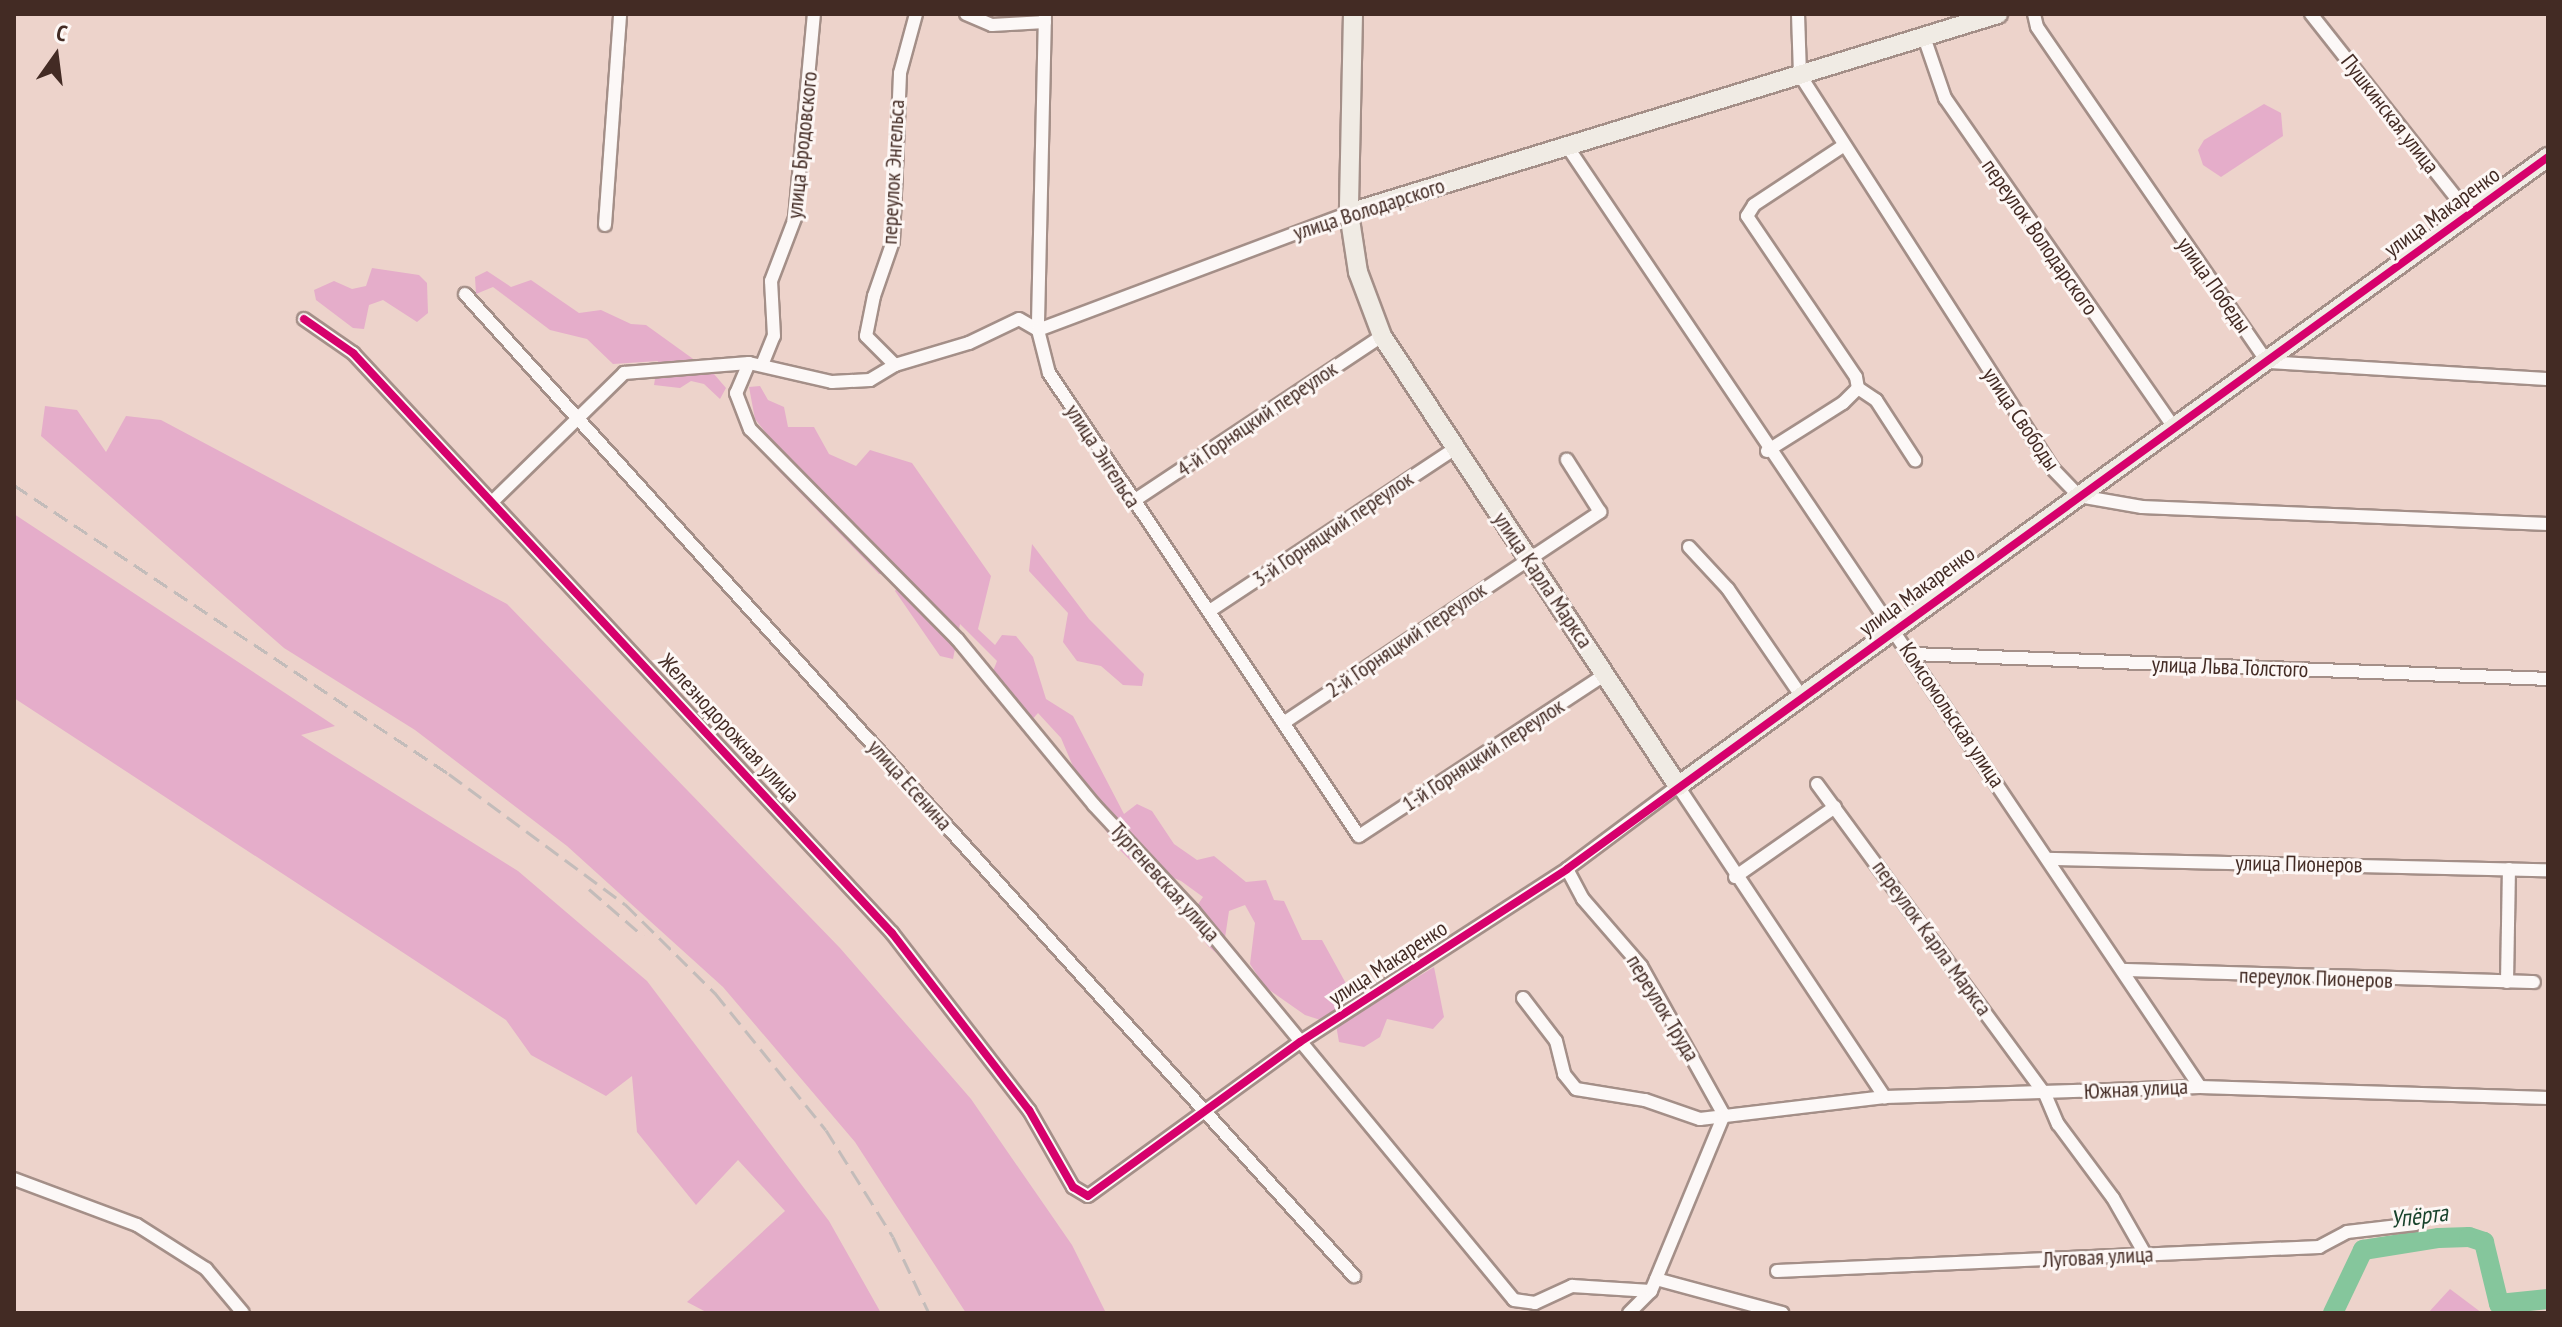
<!DOCTYPE html>
<html>
<head>
<meta charset="utf-8">
<style>
  body { margin:0 }
  #map { position:relative; width:2562px; height:1327px; overflow:hidden; background:#edd3cb; font-family:"PT Sans Narrow",sans-serif }
  div>[style] { position:absolute }
  .green>* { inset:0; background:#e5adca }
  .river>* { height:20px; margin:-10px; padding:0 10px; transform-origin:10px; border-radius:10px; background:#85c69c }
  .roads { filter:drop-shadow(2px 0 #a48f88) drop-shadow(-2px 0 #a48f88) drop-shadow(0 2px #a48f88) drop-shadow(0 -2px #a48f88) }
  .street>* { height:12px; margin:-6px; padding:0 6px; transform-origin:6px; border-radius:6px; background:#fcf8f7 }
  .secondary>* { height:18px; margin:-9px; padding:0 9px; transform-origin:9px; border-radius:9px; background:#f0ebe4 }
  .rail>* { height:3px; margin-top:-1.5px; transform-origin:0; background:repeating-linear-gradient(90deg,#c3bcba 0 16px,transparent 0 24px) }
  .cycleway>* { height:8px; margin:-4px; padding:0 4px; transform-origin:4px; border-radius:4px; background:#d6006c }
  span { translate:-50% -50%; white-space:nowrap; text-align:center; line-height:1.15; -webkit-text-stroke:6px #fdf7f5; paint-order:stroke }
  .street-label { font-size:22px; color:#432b24 }
  .water-label { font-size:24px; color:#18432c; font-style:italic }
  .frame { position:absolute; inset:0; border:16px solid #432b24; pointer-events:none }
  .north { position:absolute; left:16px; top:16px; width:80px; height:80px; -webkit-text-stroke:6px #fdf7f5; paint-order:stroke; rotate:14deg; font-size:22px; font-weight:700; line-height:32px; text-align:center; color:#432b24 }
  .north::after { content:''; display:block; margin:auto; width:28px; height:36px; background:#432b24; clip-path:polygon(50% 0,100% 100%,50% 72%,0 100%) }
</style>
</head>
<body>
<div id="map">
  <div class="green">
    <div style="clip-path:polygon(2264px 104px,2281px 113px,2283px 136px,2221px 177px,2203px 165px,2198px 150px,2204px 140px)"></div>
    <div style="clip-path:polygon(372px 268px,419px 275px,427px 283px,428px 313px,417px 322px,383px 300px,369px 305px,364px 329px,353px 328px,316px 300px,314px 290px,334px 281px,352px 289px,366px 286px)"></div>
    <div style="clip-path:polygon(487px 271px,511px 287px,531px 280px,579px 313px,601px 310px,631px 324px,646px 325px,714px 374px,726px 388px,720px 399px,704px 384px,691px 381px,680px 388px,654px 385px,658px 361px,613px 364px,587px 339px,550px 330px,493px 287px,476px 294px,475px 277px)"></div>
    <div style="clip-path:polygon(760px 386px,768px 400px,784px 407px,788px 427px,814px 427px,829px 454px,856px 466px,870px 450px,912px 463px,991px 576px,978px 629px,995px 645px,1002px 635px,1016px 636px,1033px 657px,1046px 699px,1073px 716px,1124px 814px,1137px 804px,1152px 811px,1174px 844px,1197px 860px,1214px 856px,1246px 882px,1266px 880px,1274px 900px,1284px 901px,1302px 940px,1322px 940px,1349px 989px,1373px 1004px,1434px 967px,1444px 1017px,1433px 1029px,1387px 1019px,1380px 1037px,1364px 1047px,1339px 1042px,1336px 1025px,1305px 1015px,1265px 987px,1250px 964px,1255px 923px,1245px 905px,1229px 911px,1222px 958px,1208px 946px,1187px 920px,1203px 897px,1181px 881px,1130px 860px,1115px 845px,1089px 804px,1061px 738px,1038px 713px,1022px 731px,988px 684px,997px 661px,960px 624px,953px 659px,940px 656px,895px 591px,906px 576px,879px 574px,773px 465px,764px 450px,773px 442px,755px 419px,749px 387px)"></div>
    <div style="clip-path:polygon(45px 406px,77px 410px,106px 452px,126px 416px,161px 420px,507px 604px,840px 948px,971px 1099px,1072px 1245px,1106px 1313px,966px 1313px,855px 1142px,723px 987px,567px 846px,415px 730px,284px 648px,41px 436px)"></div>
    <div style="clip-path:polygon(14px 514px,335px 726px,301px 735px,518px 871px,647px 981px,829px 1221px,881px 1313px,708px 1313px,687px 1302px,785px 1211px,738px 1160px,696px 1205px,637px 1132px,632px 1076px,606px 1096px,531px 1055px,506px 1020px,14px 698px)"></div>
    <div style="clip-path:polygon(1032px 544px,1089px 619px,1144px 674px,1142px 686px,1123px 685px,1101px 666px,1077px 661px,1063px 642px,1068px 613px,1029px 571px)"></div>
    <div style="clip-path:polygon(2450px 1289px,2482px 1313px,2428px 1313px)"></div>
  </div>
  <div class="river">
    <div style="left:2333px;top:1313px;width:70px;rotate:-64.5deg"></div>
    <div style="left:2363px;top:1250px;width:77px;rotate:-9deg"></div>
    <div style="left:2439px;top:1238px;width:30px;rotate:-2deg"></div>
    <div style="left:2469px;top:1237px;width:16px;rotate:18deg"></div>
    <div style="left:2484px;top:1242px;width:64px;rotate:76.4deg"></div>
    <div style="left:2499px;top:1304px;width:49px;rotate:-5.8deg"></div>
  </div>
  <div class="roads">
    <div class="street">
      <div style="left:966px;top:14px;width:28px;rotate:23deg"></div>
      <div style="left:992px;top:25px;width:53px;rotate:-3.2deg"></div>
      <div style="left:1045px;top:14px;width:316px;rotate:91.3deg"></div>
      <div style="left:1038px;top:330px;width:44px;rotate:75.7deg"></div>
      <div style="left:1049px;top:373px;width:557px;rotate:56.2deg"></div>
      <div style="left:1359px;top:836px;width:295px;rotate:-33.3deg"></div>
      <div style="left:1798px;top:14px;width:61px;rotate:88.1deg"></div>
      <div style="left:1800px;top:75px;width:467px;rotate:57.3deg"></div>
      <div style="left:2052px;top:468px;width:39px;rotate:46deg"></div>
      <div style="left:2079px;top:496px;width:64px;rotate:9.9deg"></div>
      <div style="left:2142px;top:507px;width:406px;rotate:2.4deg"></div>
      <div style="left:2034px;top:14px;width:13px;rotate:77deg"></div>
      <div style="left:2037px;top:27px;width:406px;rotate:55.5deg"></div>
      <div style="left:2267px;top:362px;width:282px;rotate:3.5deg"></div>
      <div style="left:2311px;top:14px;width:255px;rotate:51.7deg"></div>
      <div style="left:1924px;top:37px;width:65px;rotate:71deg"></div>
      <div style="left:1945px;top:98px;width:402px;rotate:55.2deg"></div>
      <div style="left:1567px;top:146px;width:1134px;rotate:56.07deg"></div>
      <div style="left:1843px;top:146px;width:107px;rotate:146.5deg"></div>
      <div style="left:1754px;top:205px;width:13px;rotate:122deg"></div>
      <div style="left:1747px;top:216px;width:194px;rotate:55.9deg"></div>
      <div style="left:1856px;top:377px;width:11px;rotate:80deg"></div>
      <div style="left:1858px;top:388px;width:22px;rotate:34deg"></div>
      <div style="left:1876px;top:400px;width:72px;rotate:57deg"></div>
      <div style="left:605px;top:225px;width:212px;rotate:-85.9deg"></div>
      <div style="left:465px;top:294px;width:1325px;rotate:47.85deg"></div>
      <div style="left:304px;top:319px;width:60px;rotate:34.8deg"></div>
      <div style="left:353px;top:353px;width:792px;rotate:47.1deg"></div>
      <div style="left:892px;top:933px;width:224px;rotate:52.3deg"></div>
      <div style="left:1029px;top:1110px;width:89px;rotate:60.3deg"></div>
      <div style="left:1073px;top:1187px;width:17px;rotate:31deg"></div>
      <div style="left:1088px;top:1196px;width:262px;rotate:-36deg"></div>
      <div style="left:1300px;top:1042px;width:318px;rotate:-32.9deg"></div>
      <div style="left:1567px;top:869px;width:139px;rotate:-36.8deg"></div>
      <div style="left:1678px;top:786px;width:374px;rotate:56.4deg"></div>
      <div style="left:749px;top:363px;width:33px;rotate:113deg"></div>
      <div style="left:736px;top:393px;width:39px;rotate:69deg"></div>
      <div style="left:750px;top:429px;width:296px;rotate:45.4deg"></div>
      <div style="left:958px;top:640px;width:214px;rotate:50.5deg"></div>
      <div style="left:1094px;top:805px;width:145px;rotate:47deg"></div>
      <div style="left:1193px;top:911px;width:504px;rotate:50.47deg"></div>
      <div style="left:1514px;top:1300px;width:21px;rotate:8deg"></div>
      <div style="left:1535px;top:1303px;width:41px;rotate:-24.7deg"></div>
      <div style="left:1572px;top:1286px;width:79px;rotate:3.6deg"></div>
      <div style="left:762px;top:365px;width:31px;rotate:-68deg"></div>
      <div style="left:774px;top:336px;width:55px;rotate:-93.1deg"></div>
      <div style="left:771px;top:281px;width:67px;rotate:-69.1deg"></div>
      <div style="left:795px;top:218px;width:205px;rotate:-84.7deg"></div>
      <div style="left:895px;top:365px;width:41px;rotate:-135deg"></div>
      <div style="left:866px;top:336px;width:41px;rotate:-78.7deg"></div>
      <div style="left:874px;top:296px;width:58px;rotate:-70.9deg"></div>
      <div style="left:893px;top:241px;width:168px;rotate:-87.6deg"></div>
      <div style="left:900px;top:73px;width:61px;rotate:-74.8deg"></div>
      <div style="left:1767px;top:451px;width:90px;rotate:-32.3deg"></div>
      <div style="left:1843px;top:403px;width:21px;rotate:-45deg"></div>
      <div style="left:492px;top:502px;width:185px;rotate:-44.3deg"></div>
      <div style="left:624px;top:373px;width:125px;rotate:-4.6deg"></div>
      <div style="left:749px;top:363px;width:85px;rotate:12.9deg"></div>
      <div style="left:832px;top:382px;width:38px;rotate:-3deg"></div>
      <div style="left:870px;top:380px;width:29px;rotate:-31deg"></div>
      <div style="left:895px;top:365px;width:77px;rotate:-16.6deg"></div>
      <div style="left:969px;top:343px;width:55px;rotate:-25.6deg"></div>
      <div style="left:1019px;top:319px;width:22px;rotate:30deg"></div>
      <div style="left:1038px;top:330px;width:332px;rotate:-20.6deg"></div>
      <div style="left:1132px;top:502px;width:300px;rotate:-33.6deg"></div>
      <div style="left:1689px;top:547px;width:57px;rotate:47.1deg"></div>
      <div style="left:1728px;top:589px;width:131px;rotate:55.6deg"></div>
      <div style="left:1211px;top:610px;width:294px;rotate:-33.5deg"></div>
      <div style="left:1913px;top:654px;width:635px;rotate:2.25deg"></div>
      <div style="left:1285px;top:722px;width:379px;rotate:-33.7deg"></div>
      <div style="left:1600px;top:512px;width:62px;rotate:-122.4deg"></div>
      <div style="left:1817px;top:784px;width:385px;rotate:53.7deg"></div>
      <div style="left:2045px;top:1094px;width:33px;rotate:67deg"></div>
      <div style="left:2058px;top:1124px;width:92px;rotate:53.4deg"></div>
      <div style="left:2113px;top:1198px;width:64px;rotate:60.3deg"></div>
      <div style="left:2050px;top:859px;width:498px;rotate:1.3deg"></div>
      <div style="left:1567px;top:869px;width:34px;rotate:62deg"></div>
      <div style="left:1583px;top:899px;width:89px;rotate:49.1deg"></div>
      <div style="left:1641px;top:966px;width:171px;rotate:60.9deg"></div>
      <div style="left:1735px;top:877px;width:122px;rotate:-35deg"></div>
      <div style="left:2124px;top:970px;width:410px;rotate:1.7deg"></div>
      <div style="left:2507px;top:982px;width:113px;rotate:-89deg"></div>
      <div style="left:1523px;top:998px;width:54px;rotate:52.5deg"></div>
      <div style="left:1556px;top:1041px;width:34px;rotate:76deg"></div>
      <div style="left:1564px;top:1074px;width:19px;rotate:51deg"></div>
      <div style="left:1576px;top:1089px;width:70px;rotate:9.1deg"></div>
      <div style="left:1645px;top:1100px;width:58px;rotate:19.1deg"></div>
      <div style="left:1700px;top:1119px;width:186px;rotate:-6.8deg"></div>
      <div style="left:1885px;top:1097px;width:315px;rotate:-1.8deg"></div>
      <div style="left:2200px;top:1087px;width:348px;rotate:1.8deg"></div>
      <div style="left:14px;top:1179px;width:131px;rotate:20.5deg"></div>
      <div style="left:137px;top:1225px;width:82px;rotate:32.5deg"></div>
      <div style="left:206px;top:1269px;width:57px;rotate:49.9deg"></div>
      <div style="left:1777px;top:1271px;width:543px;rotate:-2.54deg"></div>
      <div style="left:2319px;top:1247px;width:32px;rotate:-28deg"></div>
      <div style="left:2347px;top:1232px;width:69px;rotate:-6.6deg"></div>
      <div style="left:1656px;top:1279px;width:131px;rotate:15.1deg"></div>
      <div style="left:1629px;top:1313px;width:31px;rotate:-45deg"></div>
      <div style="left:1651px;top:1291px;width:191px;rotate:-67.5deg"></div>
    </div>
    <div class="secondary">
      <div style="left:1353px;top:14px;width:199px;rotate:91.2deg"></div>
      <div style="left:1349px;top:213px;width:60px;rotate:81.3deg"></div>
      <div style="left:1358px;top:272px;width:68px;rotate:69.4deg"></div>
      <div style="left:1382px;top:336px;width:539px;rotate:56.66deg"></div>
      <div style="left:1678px;top:786px;width:1074px;rotate:-35.87deg"></div>
      <div style="left:1349px;top:213px;width:679px;rotate:-17.05deg"></div>
    </div>
  </div>
  <div class="rail">
    <div style="left:14px;top:485px;width:522px;rotate:33.6deg"></div>
    <div style="left:449px;top:774px;width:219px;rotate:36.5deg"></div>
    <div style="left:625px;top:904px;width:127px;rotate:44.7deg"></div>
    <div style="left:715px;top:993px;width:176px;rotate:51deg"></div>
    <div style="left:826px;top:1130px;width:126px;rotate:57.9deg"></div>
    <div style="left:893px;top:1237px;width:84px;rotate:64.7deg"></div>
    <div style="left:589px;top:889px;width:72px;rotate:41deg"></div>
  </div>
  <div class="cycleway">
    <div style="left:304px;top:319px;width:60px;rotate:34.8deg"></div>
    <div style="left:353px;top:353px;width:792px;rotate:47.1deg"></div>
    <div style="left:892px;top:933px;width:224px;rotate:52.3deg"></div>
    <div style="left:1029px;top:1110px;width:89px;rotate:60.3deg"></div>
    <div style="left:1073px;top:1187px;width:17px;rotate:31deg"></div>
    <div style="left:1088px;top:1196px;width:262px;rotate:-36deg"></div>
    <div style="left:1300px;top:1042px;width:318px;rotate:-32.9deg"></div>
    <div style="left:1567px;top:869px;width:1212px;rotate:-35.97deg"></div>
  </div>
  <div class="street-label">
    <span style="left:2390px;top:114px;rotate:52deg">Пушкинская улица</span>
    <span style="left:802px;top:145px;rotate:-84deg">улица Бродовского</span>
    <span style="left:893px;top:172px;rotate:-87deg">переулок Энгельса</span>
    <span style="left:1369px;top:209px;rotate:-18deg">улица Володарского</span>
    <span style="left:2442px;top:212px;rotate:-36deg">улица Макаренко</span>
    <span style="left:2040px;top:237px;rotate:55deg">переулок Володарского</span>
    <span style="left:2214px;top:285px;rotate:55deg">улица Победы</span>
    <span style="left:1257px;top:419px;rotate:-34deg">4-й Горняцкий переулок</span>
    <span style="left:2021px;top:419px;rotate:56deg">улица Свободы</span>
    <span style="left:1103px;top:456px;rotate:57deg">улица Энгельса</span>
    <span style="left:1333px;top:529px;rotate:-34deg">3-й Горняцкий переулок</span>
    <span style="left:1543px;top:580px;rotate:56deg">улица Карла Маркса</span>
    <span style="left:1917px;top:591px;rotate:-36deg">улица Макаренко</span>
    <span style="left:1406px;top:640px;rotate:-34deg">2-й Горняцкий переулок</span>
    <span style="left:2230px;top:667px;rotate:2deg">улица Льва Толстого</span>
    <span style="left:1952px;top:715px;rotate:56deg">Комсомольская улица</span>
    <span style="left:729px;top:728px;rotate:47deg">Железнодорожная улица</span>
    <span style="left:1483px;top:755px;rotate:-33deg">1-й Горняцкий переулок</span>
    <span style="left:910px;top:785px;rotate:48deg">улица Есенина</span>
    <span style="left:2299px;top:864px;rotate:1deg">улица Пионеров</span>
    <span style="left:1165px;top:882px;rotate:48deg">Тургеневская улица</span>
    <span style="left:1932px;top:938px;rotate:54deg">переулок Карла Маркса</span>
    <span style="left:1388px;top:963px;rotate:-33deg">улица Макаренко</span>
    <span style="left:2316px;top:978px;rotate:2deg">переулок Пионеров</span>
    <span style="left:1663px;top:1008px;rotate:59deg">переулок Труда</span>
    <span style="left:2136px;top:1089px;rotate:-3deg">Южная улица</span>
    <span style="left:2098px;top:1257px;rotate:-3deg">Луговая улица</span>
  </div>
  <div class="water-label">
    <span style="left:2419px;top:1216px;rotate:-7deg">Упёрта</span>
  </div>
  <div class="frame"></div>
  <div class="north">С</div>
</div>
</body>
</html>
